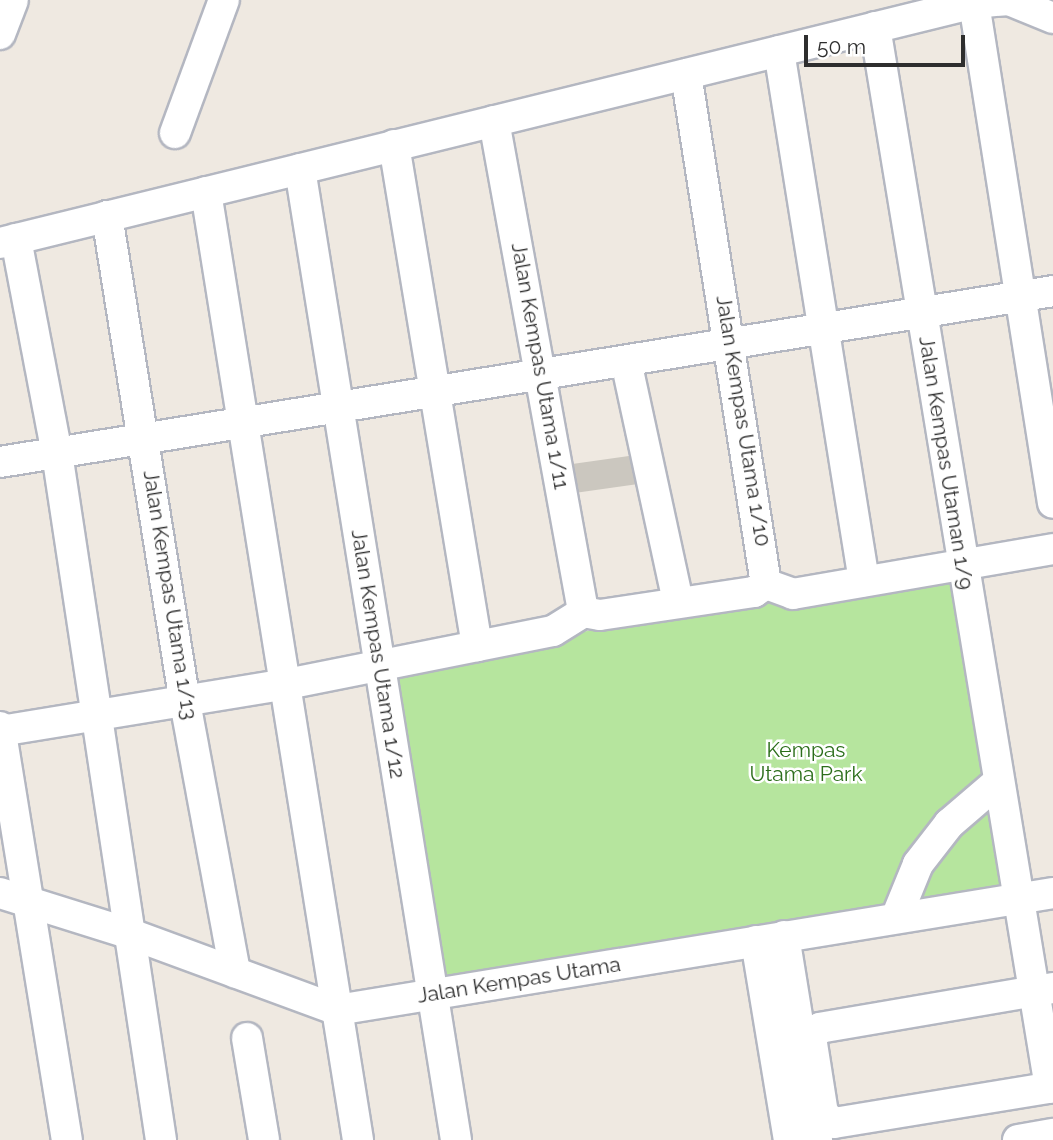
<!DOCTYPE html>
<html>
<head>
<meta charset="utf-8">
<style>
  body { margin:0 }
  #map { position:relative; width:1053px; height:1140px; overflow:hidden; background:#efe9e1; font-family:Raleway,sans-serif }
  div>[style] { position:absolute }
  .green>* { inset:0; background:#b6e59e; transform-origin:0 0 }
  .building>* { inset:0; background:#cbc7bf; transform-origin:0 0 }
  .roads { filter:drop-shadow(2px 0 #b4b7c1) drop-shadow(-2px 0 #b4b7c1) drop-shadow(0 2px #b4b7c1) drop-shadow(0 -2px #b4b7c1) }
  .minor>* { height:30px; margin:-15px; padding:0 15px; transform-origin:15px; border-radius:15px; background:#fff }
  span { translate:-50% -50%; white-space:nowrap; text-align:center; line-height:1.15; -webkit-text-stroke:5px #fff; paint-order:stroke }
  .street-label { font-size:21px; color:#2e2e2e }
  .park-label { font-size:21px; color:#2c6e1b }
  .scale { position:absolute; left:804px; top:35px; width:161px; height:32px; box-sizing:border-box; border:4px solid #2e2e2e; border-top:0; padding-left:9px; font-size:21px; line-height:24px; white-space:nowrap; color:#2e2e2e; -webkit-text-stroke:5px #fff; paint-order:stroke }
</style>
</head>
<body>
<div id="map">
  <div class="green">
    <div style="left:962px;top:565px;width:338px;height:589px;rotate:80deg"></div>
  </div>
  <div class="building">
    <div style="left:643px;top:454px;width:29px;height:75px;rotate:82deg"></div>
  </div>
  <div class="roads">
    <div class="minor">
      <div style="left:974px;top:3px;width:506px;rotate:81.02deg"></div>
      <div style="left:875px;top:27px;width:1075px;rotate:80.63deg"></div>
      <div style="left:0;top:34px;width:36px;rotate:-69deg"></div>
      <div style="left:779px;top:51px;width:537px;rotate:80.89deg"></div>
      <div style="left:494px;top:121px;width:499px;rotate:79.7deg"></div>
      <div style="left:175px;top:133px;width:142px;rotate:-69.8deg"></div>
      <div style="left:394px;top:145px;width:508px;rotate:80.59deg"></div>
      <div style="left:300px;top:169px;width:983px;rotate:80.87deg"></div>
      <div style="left:206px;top:192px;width:960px;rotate:80.89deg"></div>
      <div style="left:107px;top:216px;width:492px;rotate:80.9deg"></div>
      <div style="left:185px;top:702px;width:275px;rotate:79.5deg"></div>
      <div style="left:16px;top:239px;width:218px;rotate:79.2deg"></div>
      <div style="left:57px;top:453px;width:695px;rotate:81.39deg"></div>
      <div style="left:0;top:243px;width:1003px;rotate:-13.84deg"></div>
      <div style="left:974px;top:3px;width:35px;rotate:-5deg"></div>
      <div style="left:1009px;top:0;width:48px;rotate:22.2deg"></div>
      <div style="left:626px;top:361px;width:247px;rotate:77.8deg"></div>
      <div style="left:0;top:462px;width:1067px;rotate:-9.22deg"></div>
      <div style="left:766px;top:584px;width:29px;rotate:20deg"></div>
      <div style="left:793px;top:594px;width:264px;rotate:-9.8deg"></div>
      <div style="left:583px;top:612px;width:17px;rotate:10deg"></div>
      <div style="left:600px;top:615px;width:156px;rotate:-8.5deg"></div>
      <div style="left:754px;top:592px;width:14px;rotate:-34deg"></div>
      <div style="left:766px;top:584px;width:516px;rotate:-98.91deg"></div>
      <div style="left:0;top:727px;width:418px;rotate:80.8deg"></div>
      <div style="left:0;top:731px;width:286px;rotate:-9.3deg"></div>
      <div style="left:282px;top:685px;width:276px;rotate:-11.3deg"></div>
      <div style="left:553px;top:631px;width:36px;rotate:-32deg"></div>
      <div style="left:0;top:893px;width:134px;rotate:17.4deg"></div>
      <div style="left:128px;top:933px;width:223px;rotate:20.2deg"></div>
      <div style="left:337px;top:1010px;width:725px;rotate:-9.28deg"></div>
      <div style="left:896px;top:918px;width:58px;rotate:-67.8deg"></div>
      <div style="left:918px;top:864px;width:51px;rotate:-52.2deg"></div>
      <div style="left:949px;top:824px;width:65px;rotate:-40.6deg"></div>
      <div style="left:784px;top:936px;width:207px;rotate:80.8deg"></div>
      <div style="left:756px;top:941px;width:202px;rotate:80.6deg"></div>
      <div style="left:1053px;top:988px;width:236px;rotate:170.3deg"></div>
      <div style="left:820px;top:1028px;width:13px;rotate:135deg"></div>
      <div style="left:811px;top:1037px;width:78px;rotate:81.1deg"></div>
      <div style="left:823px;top:1114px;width:14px;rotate:39deg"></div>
      <div style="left:834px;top:1123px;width:222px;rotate:-9.3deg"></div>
      <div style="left:247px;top:1038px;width:103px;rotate:80.5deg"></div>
      <div style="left:1018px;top:1140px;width:36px;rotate:-10deg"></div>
    </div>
  </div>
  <div class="street-label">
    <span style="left:540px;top:366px;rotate:80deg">Jalan Kempas Utama 1/11</span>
    <span style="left:743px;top:421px;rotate:81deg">Jalan Kempas Utama 1/10</span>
    <span style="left:946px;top:463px;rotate:81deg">Jalan Kempas Utaman 1/9</span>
    <span style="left:170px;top:595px;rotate:81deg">Jalan Kempas Utama 1/13</span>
    <span style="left:378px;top:654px;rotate:81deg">Jalan Kempas Utama 1/12</span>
    <span style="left:519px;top:980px;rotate:-9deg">Jalan Kempas Utama</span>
  </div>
  <div class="park-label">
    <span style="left:806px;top:762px">Kempas<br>Utama Park</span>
  </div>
  <div class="scale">50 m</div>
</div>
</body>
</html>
